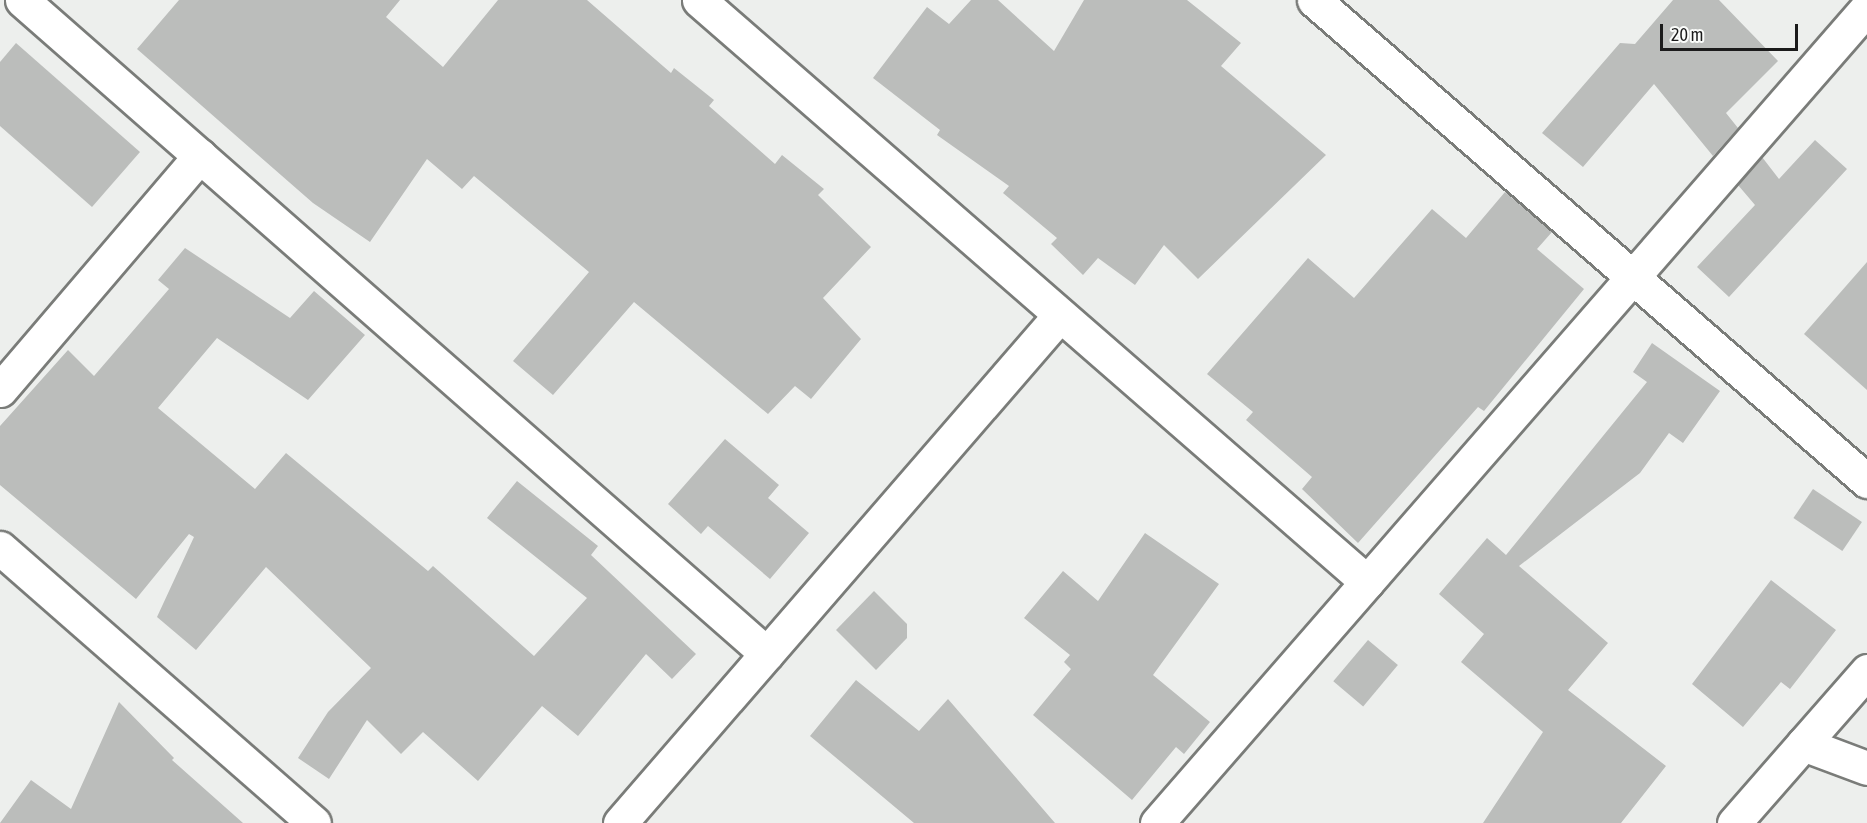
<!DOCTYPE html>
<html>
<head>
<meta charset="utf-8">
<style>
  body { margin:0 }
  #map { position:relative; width:1867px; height:823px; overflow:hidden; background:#edefed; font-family:"Asap Condensed",sans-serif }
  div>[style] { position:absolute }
  .building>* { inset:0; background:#bbbdbb; transform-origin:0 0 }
  .roads { filter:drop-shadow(2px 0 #7a7c79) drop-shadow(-2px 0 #7a7c79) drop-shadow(0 2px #7a7c79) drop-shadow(0 -2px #7a7c79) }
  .minor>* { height:33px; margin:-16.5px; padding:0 16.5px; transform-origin:16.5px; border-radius:16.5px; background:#fff }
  span { translate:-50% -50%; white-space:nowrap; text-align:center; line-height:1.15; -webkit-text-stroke:6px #fafcfa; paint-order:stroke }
  .scale { position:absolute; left:1660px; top:24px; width:138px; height:27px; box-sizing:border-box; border:3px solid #1b1b1b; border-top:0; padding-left:8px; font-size:18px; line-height:21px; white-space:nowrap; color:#1b1b1b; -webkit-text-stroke:4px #fafcfa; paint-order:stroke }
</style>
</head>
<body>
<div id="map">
  <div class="building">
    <div style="clip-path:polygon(179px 0,400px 0,386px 17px,443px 67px,498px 0,587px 0,671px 73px,674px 68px,714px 100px,709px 106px,775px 164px,782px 155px,824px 189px,818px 195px,871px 247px,823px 298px,861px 339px,811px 399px,795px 386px,768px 414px,634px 302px,553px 395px,513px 361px,589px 272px,474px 176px,462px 189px,427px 159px,370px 242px,313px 203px,137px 49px)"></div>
    <div style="clip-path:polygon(971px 0,998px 0,1054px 51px,1084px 0,1187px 0,1241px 43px,1221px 66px,1326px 155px,1198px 279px,1164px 245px,1135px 285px,1098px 258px,1083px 275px,1051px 244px,1057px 238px,1003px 193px,1009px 186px,937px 135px,940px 130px,873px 78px,927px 7px,949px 24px)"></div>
    <div style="clip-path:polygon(1673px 0,1719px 0,1778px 61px,1726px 113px,1738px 128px,1713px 156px,1654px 84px,1583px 167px,1542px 133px,1620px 43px,1635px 44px)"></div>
    <div style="clip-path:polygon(16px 43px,140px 152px,92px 207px,0 126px,0 62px)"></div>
    <div style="clip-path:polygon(1815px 140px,1847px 169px,1729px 297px,1697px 267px,1755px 205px,1738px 185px,1762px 157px,1779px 179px)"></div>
    <div style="clip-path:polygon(1505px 192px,1552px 232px,1537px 249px,1584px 289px,1484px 411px,1478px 407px,1358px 543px,1302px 489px,1312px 477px,1246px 420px,1253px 412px,1207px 374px,1308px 258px,1354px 298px,1432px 209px,1466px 238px)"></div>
    <div style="clip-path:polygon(185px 248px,290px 318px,314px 291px,365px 335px,308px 400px,217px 338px,158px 408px,255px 489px,286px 453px,428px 571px,433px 566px,534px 656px,587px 598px,487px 518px,517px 481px,598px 546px,591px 555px,696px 654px,672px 679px,646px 654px,578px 736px,542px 706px,478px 781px,423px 732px,401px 754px,367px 720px,329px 779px,298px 758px,328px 712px,371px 668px,266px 567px,196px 650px,157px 617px,194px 537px,189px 534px,136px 599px,0 485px,0 426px,68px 350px,94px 376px,169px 289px,158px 280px)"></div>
    <div style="clip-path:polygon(1867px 262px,1867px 390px,1804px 334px)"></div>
    <div style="clip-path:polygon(1652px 343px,1720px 391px,1683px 443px,1669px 433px,1640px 473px,1519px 566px,1608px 643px,1568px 690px,1666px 766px,1621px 823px,1483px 823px,1543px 732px,1461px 662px,1484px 634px,1439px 594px,1487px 538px,1506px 555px,1647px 382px,1633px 372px)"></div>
    <div style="clip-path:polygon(725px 439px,779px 485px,768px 498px,809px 533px,770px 579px,708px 526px,701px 534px,668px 504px)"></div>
    <div style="left:1813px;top:489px;width:59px;height:35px;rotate:34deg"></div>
    <div style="clip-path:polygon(1145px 533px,1219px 584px,1153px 675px,1210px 722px,1184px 754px,1176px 747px,1132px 800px,1033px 715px,1071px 669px,1064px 662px,1070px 655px,1024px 618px,1063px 571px,1098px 601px)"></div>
    <div style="clip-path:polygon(1771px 580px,1836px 630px,1790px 689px,1781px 682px,1743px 727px,1692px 684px)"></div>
    <div style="clip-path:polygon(874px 591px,907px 624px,907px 638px,876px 670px,836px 630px)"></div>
    <div style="left:1368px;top:640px;width:39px;height:54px;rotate:40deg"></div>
    <div style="clip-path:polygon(856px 680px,919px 731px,948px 699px,1055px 823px,914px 823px,810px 736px)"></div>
    <div style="clip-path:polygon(119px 702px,174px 758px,172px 760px,243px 823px,0 823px,31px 780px,71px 809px)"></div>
  </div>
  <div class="roads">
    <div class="minor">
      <div style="left:22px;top:0;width:991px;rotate:41.28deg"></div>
      <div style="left:699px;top:0;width:886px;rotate:41.06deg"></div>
      <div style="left:1314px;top:0;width:733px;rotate:41.02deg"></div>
      <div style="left:0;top:390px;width:308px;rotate:-49.5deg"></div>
      <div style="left:0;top:548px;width:417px;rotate:41.2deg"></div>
      <div style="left:1803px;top:744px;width:68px;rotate:20.6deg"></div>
      <div style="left:620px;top:823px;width:672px;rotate:-49.1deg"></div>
      <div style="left:1157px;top:823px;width:1081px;rotate:-48.94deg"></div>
      <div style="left:1734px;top:823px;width:202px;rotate:-48.8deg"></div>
    </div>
  </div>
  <div class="scale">20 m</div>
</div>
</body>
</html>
